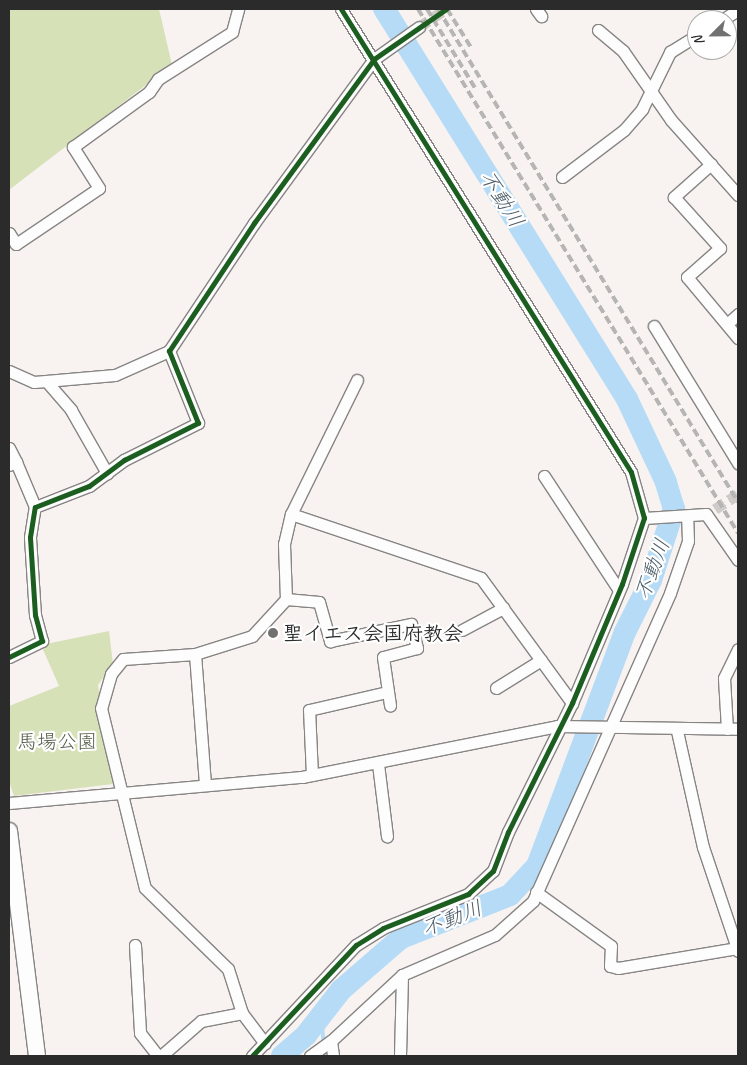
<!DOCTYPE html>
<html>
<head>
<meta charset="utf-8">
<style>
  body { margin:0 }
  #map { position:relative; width:747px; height:1065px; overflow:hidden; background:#f8f3f0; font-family:Caveat,"Klee One",sans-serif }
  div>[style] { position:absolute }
  .green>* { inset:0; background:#d6e1b8 }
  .stream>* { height:4px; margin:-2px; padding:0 2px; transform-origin:2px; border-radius:2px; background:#b5dbf6 }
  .river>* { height:22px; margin:-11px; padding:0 11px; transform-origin:11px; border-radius:11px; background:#b5dbf6 }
  .street-tunnel>* { height:11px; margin-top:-5.5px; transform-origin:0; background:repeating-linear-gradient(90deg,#cfcbc9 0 11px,transparent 0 16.5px) }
  .roads { filter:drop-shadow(1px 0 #878584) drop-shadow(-1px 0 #878584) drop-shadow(0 1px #878584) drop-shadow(0 -1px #878584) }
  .street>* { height:11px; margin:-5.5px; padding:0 5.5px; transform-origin:5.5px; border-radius:5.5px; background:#fefdfd }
  .secondary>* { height:16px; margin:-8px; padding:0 8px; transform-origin:8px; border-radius:8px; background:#fefdfd }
  .rail>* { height:4px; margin-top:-2px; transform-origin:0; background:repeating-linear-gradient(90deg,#b6b5b4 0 8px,transparent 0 12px) }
  .cycleway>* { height:5px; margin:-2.5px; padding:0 2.5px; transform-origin:2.5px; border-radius:2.5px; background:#1b5e20 }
  .dots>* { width:14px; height:14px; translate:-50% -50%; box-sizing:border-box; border:2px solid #fff; border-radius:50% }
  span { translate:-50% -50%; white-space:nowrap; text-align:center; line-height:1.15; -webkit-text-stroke:4.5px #fff; paint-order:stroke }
  .poi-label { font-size:20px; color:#2b2b2b; font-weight:700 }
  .left { translate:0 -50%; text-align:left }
  .park-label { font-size:20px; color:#565d48 }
  .water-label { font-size:21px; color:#4c5d68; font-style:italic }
  .frame { position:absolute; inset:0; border:10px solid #2b2b2b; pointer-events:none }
  .north { position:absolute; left:687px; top:10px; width:50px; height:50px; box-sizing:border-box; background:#fff; border:1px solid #aaa; border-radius:50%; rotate:247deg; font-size:14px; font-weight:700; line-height:20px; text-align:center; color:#2b2b2b }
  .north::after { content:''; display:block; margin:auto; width:18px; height:22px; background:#737170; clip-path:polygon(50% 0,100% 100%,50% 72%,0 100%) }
</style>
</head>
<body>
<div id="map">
  <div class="green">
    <div style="clip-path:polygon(9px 9px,159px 9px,172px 65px,9px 190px)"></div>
    <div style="clip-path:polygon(109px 631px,113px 664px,98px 685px,113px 784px,14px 796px,9px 781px,9px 706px,59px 686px,41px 645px)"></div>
  </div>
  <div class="stream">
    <div style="left:321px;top:1016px;width:40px;rotate:84.3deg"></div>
  </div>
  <div class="river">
    <div style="left:282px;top:1056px;width:32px;rotate:-41deg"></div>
    <div style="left:306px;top:1035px;width:57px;rotate:-52.1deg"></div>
    <div style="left:341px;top:990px;width:79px;rotate:-40.9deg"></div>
    <div style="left:401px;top:938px;width:117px;rotate:-21.5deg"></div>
    <div style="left:510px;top:895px;width:40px;rotate:-47deg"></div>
    <div style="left:537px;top:866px;width:250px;rotate:-69.4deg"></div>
    <div style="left:625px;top:632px;width:58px;rotate:-63.4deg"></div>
    <div style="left:651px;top:580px;width:75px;rotate:-72.1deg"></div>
    <div style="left:674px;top:509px;width:28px;rotate:-107deg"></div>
    <div style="left:666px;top:482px;width:92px;rotate:-115.2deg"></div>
    <div style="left:627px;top:399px;width:460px;rotate:-121.9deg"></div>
  </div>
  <div class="street-tunnel">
    <div style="left:419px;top:27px;width:32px;rotate:-34deg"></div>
    <div style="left:715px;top:509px;width:27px;rotate:-33deg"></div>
  </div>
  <div class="roads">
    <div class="street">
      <div style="left:536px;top:9px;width:9px;rotate:54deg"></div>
      <div style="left:722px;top:20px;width:19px;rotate:-32deg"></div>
      <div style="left:598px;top:30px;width:33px;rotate:40deg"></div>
      <div style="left:623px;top:51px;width:84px;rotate:55.2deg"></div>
      <div style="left:671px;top:120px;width:101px;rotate:48.2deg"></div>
      <div style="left:711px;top:164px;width:50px;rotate:138.3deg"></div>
      <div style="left:674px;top:197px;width:69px;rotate:48deg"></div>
      <div style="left:720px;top:248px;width:44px;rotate:138.7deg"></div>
      <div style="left:687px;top:277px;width:80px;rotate:50.1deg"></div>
      <div style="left:562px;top:177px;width:78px;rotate:-37.2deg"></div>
      <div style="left:624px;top:130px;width:28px;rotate:-49deg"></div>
      <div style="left:642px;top:109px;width:64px;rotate:-63.8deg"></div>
      <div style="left:670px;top:52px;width:32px;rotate:-32deg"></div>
      <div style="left:9px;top:233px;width:13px;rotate:58deg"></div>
      <div style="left:16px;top:244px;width:100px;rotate:-34deg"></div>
      <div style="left:99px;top:188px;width:49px;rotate:-122.4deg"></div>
      <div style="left:73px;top:147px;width:94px;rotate:-35.9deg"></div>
      <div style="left:149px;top:92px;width:16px;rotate:-55deg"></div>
      <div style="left:158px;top:79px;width:88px;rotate:-32.4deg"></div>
      <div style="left:232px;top:32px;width:24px;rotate:-75deg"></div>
      <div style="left:727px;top:324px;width:15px;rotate:-42deg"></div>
      <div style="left:654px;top:326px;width:161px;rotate:58.5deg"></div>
      <div style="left:9px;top:371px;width:27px;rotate:24deg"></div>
      <div style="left:34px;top:382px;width:81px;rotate:-4.9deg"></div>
      <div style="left:115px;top:375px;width:59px;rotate:-24deg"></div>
      <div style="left:357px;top:380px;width:149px;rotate:116.2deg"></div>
      <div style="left:291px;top:514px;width:200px;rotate:18.6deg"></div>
      <div style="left:481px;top:578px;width:155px;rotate:53.9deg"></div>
      <div style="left:47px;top:382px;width:37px;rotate:49deg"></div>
      <div style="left:71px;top:410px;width:73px;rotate:60.3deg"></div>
      <div style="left:9px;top:448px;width:16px;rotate:63deg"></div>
      <div style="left:9px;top:465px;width:8px;rotate:-23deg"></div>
      <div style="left:16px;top:462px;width:49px;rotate:67.1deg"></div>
      <div style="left:544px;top:476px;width:136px;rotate:56.7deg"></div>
      <div style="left:644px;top:518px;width:62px;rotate:-3.7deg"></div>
      <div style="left:706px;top:514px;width:56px;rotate:55.2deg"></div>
      <div style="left:286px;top:599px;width:33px;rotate:5deg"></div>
      <div style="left:319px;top:602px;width:41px;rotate:74.2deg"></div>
      <div style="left:330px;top:641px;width:83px;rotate:-11.9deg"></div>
      <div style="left:411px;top:624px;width:25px;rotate:76deg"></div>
      <div style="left:417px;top:648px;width:35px;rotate:165deg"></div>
      <div style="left:383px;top:657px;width:49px;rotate:81.7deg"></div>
      <div style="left:462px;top:630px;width:47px;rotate:-28.2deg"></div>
      <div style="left:195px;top:654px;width:72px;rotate:176deg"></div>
      <div style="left:123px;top:659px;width:19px;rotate:129deg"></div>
      <div style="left:111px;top:674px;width:35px;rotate:106deg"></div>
      <div style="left:101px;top:708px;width:185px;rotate:76.3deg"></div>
      <div style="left:145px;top:888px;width:116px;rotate:44.3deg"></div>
      <div style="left:228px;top:969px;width:46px;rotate:72.3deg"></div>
      <div style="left:242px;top:1013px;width:38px;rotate:53deg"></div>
      <div style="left:9px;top:657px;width:37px;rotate:-26deg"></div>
      <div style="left:42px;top:641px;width:27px;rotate:-105deg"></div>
      <div style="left:35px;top:615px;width:78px;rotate:-93.7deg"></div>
      <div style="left:30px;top:537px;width:30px;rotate:-81deg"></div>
      <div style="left:35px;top:507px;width:58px;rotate:-21.3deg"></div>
      <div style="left:89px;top:486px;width:44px;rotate:-36.6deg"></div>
      <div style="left:124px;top:460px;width:83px;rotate:-26.6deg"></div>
      <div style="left:198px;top:423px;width:78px;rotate:-111.9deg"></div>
      <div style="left:169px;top:351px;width:154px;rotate:-56.4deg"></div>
      <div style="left:254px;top:223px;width:203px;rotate:-53.8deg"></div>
      <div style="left:374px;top:59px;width:55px;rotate:-35.4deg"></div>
      <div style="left:496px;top:688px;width:53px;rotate:-31.9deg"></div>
      <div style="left:727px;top:729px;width:51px;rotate:-93.4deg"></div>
      <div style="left:724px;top:678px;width:32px;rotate:-64deg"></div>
      <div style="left:677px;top:731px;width:119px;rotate:77.4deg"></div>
      <div style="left:703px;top:847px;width:107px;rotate:71.4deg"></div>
      <div style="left:378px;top:764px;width:73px;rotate:82.9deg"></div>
      <div style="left:312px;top:775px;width:65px;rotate:-92.6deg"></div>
      <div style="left:309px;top:710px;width:80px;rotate:-13deg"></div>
      <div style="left:205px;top:784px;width:130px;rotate:-94.4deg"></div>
      <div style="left:195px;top:654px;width:60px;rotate:-17.5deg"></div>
      <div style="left:252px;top:636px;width:50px;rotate:-47.4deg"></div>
      <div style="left:286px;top:599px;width:55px;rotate:-92.1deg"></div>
      <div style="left:284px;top:544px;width:31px;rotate:-77deg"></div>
      <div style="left:9px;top:803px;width:294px;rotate:-5.1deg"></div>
      <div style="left:302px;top:777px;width:260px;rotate:-11.3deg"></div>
      <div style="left:557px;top:726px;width:181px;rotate:0.9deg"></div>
      <div style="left:536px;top:892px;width:92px;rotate:35.8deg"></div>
      <div style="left:611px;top:946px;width:20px;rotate:93deg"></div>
      <div style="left:610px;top:966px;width:8px;rotate:14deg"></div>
      <div style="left:618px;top:968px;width:121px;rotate:-9.5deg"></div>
      <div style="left:737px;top:948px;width:3px;rotate:72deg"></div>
      <div style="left:135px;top:945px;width:88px;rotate:86.7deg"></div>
      <div style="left:140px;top:1033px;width:29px;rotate:52deg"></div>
      <div style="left:331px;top:1041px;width:97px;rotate:-42.9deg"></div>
      <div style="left:161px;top:1056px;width:53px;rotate:-41.2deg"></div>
      <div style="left:201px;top:1021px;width:42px;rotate:-11deg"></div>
      <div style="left:252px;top:1056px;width:152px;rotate:-46.9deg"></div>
      <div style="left:356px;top:945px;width:32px;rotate:-32deg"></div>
      <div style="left:383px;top:928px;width:92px;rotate:-21.8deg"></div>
      <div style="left:468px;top:894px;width:34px;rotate:-43deg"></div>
      <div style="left:493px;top:871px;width:42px;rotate:-69deg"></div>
      <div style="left:508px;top:832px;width:144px;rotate:-63.6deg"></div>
      <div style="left:572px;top:703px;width:129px;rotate:-67.2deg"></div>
      <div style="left:622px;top:584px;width:70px;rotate:-71.6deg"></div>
      <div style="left:644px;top:518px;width:48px;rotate:-105.8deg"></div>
      <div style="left:631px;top:472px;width:546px;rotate:-122.06deg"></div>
      <div style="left:310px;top:1056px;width:26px;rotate:-36deg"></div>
      <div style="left:331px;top:1041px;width:15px;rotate:82deg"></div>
      <div style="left:400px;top:1056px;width:81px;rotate:-88.6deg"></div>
      <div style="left:402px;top:975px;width:101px;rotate:-23.3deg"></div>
      <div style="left:495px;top:935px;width:51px;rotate:-41.8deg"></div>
      <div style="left:533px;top:901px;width:337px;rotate:-66deg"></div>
      <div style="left:670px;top:593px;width:55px;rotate:-70.9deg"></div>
      <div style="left:688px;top:541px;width:23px;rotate:-92deg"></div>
    </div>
    <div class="secondary">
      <div style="left:9px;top:831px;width:227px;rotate:82.9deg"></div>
    </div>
  </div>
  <div class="rail">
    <div style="left:418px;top:9px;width:614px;rotate:58.59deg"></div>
    <div style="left:427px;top:9px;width:92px;rotate:58.7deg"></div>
    <div style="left:438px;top:9px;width:577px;rotate:58.68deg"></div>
    <div style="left:447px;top:9px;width:47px;rotate:58deg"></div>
  </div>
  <div class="cycleway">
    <div style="left:9px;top:657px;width:37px;rotate:-26deg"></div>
    <div style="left:42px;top:641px;width:27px;rotate:-105deg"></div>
    <div style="left:35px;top:615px;width:78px;rotate:-93.7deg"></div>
    <div style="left:30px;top:537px;width:30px;rotate:-81deg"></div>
    <div style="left:35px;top:507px;width:58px;rotate:-21.3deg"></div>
    <div style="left:89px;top:486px;width:44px;rotate:-36.6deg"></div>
    <div style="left:124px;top:460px;width:83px;rotate:-26.6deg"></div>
    <div style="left:198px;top:423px;width:78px;rotate:-111.9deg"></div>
    <div style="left:169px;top:351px;width:154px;rotate:-56.4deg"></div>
    <div style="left:254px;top:223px;width:203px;rotate:-53.8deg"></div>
    <div style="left:374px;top:59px;width:88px;rotate:-34.8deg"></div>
    <div style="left:252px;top:1056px;width:152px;rotate:-46.9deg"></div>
    <div style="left:356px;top:945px;width:32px;rotate:-32deg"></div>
    <div style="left:383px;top:928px;width:92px;rotate:-21.8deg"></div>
    <div style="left:468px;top:894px;width:34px;rotate:-43deg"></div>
    <div style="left:493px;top:871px;width:42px;rotate:-69deg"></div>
    <div style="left:508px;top:832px;width:144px;rotate:-63.6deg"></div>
    <div style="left:572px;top:703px;width:129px;rotate:-67.2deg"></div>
    <div style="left:622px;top:584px;width:70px;rotate:-71.6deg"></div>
    <div style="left:644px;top:518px;width:48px;rotate:-105.8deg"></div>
    <div style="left:631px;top:472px;width:546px;rotate:-122.06deg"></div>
  </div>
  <div class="dots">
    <div style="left:273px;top:633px;background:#737170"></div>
  </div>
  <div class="poi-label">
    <span class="left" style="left:283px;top:633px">聖イエス会国府教会</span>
  </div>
  <div class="park-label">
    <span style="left:57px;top:741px">馬場公園</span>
  </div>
  <div class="water-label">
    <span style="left:502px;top:199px;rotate:58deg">不動川</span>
    <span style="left:652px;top:569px;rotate:-69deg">不動川</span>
    <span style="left:452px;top:918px;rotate:-21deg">不動川</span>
  </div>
  <div class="frame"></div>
  <div class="north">N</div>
</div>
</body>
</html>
